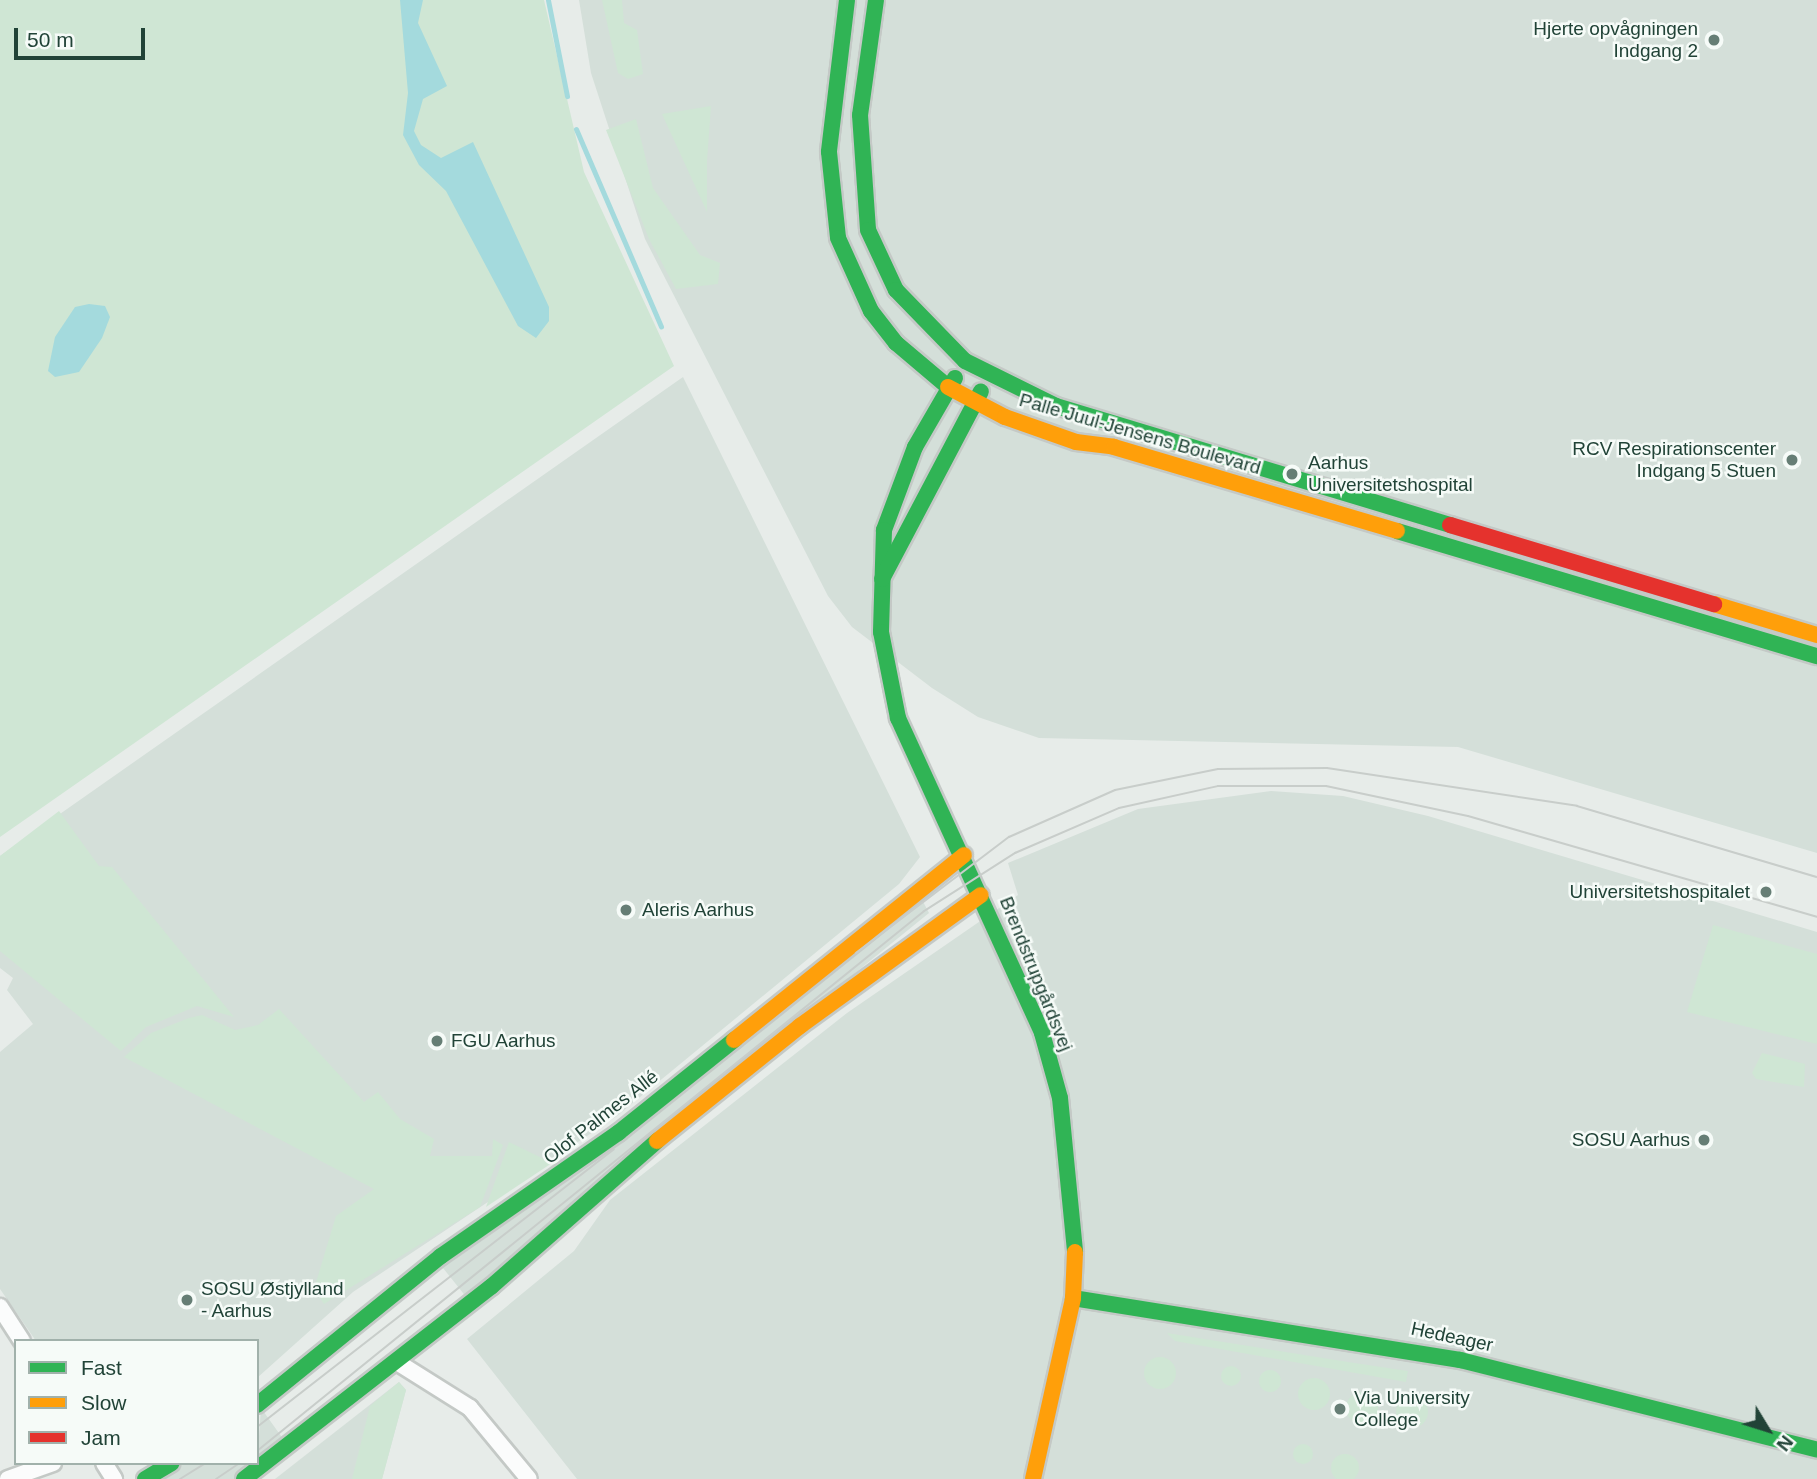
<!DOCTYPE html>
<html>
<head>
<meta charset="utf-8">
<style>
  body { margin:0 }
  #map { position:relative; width:1817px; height:1479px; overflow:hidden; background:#e7ece9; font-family:Arial,sans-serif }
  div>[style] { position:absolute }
  .built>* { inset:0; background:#d4dfd9 }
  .green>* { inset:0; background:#cfe6d4 }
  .round { border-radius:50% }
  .water>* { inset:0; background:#a4dadd }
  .stream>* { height:5px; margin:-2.5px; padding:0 2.5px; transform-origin:2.5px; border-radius:2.5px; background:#a4dadd }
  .roads { filter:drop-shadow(2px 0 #c4c9c6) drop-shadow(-2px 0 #c4c9c6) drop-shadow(0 2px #c4c9c6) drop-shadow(0 -2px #c4c9c6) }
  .street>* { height:16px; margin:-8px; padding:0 8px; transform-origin:8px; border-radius:8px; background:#fbfcfc }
  .fast>* { height:16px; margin:-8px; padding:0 8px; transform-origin:8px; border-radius:8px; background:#30b455 }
  .slow>* { height:16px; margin:-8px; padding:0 8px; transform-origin:8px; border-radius:8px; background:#ff9f0a }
  .jam>* { height:16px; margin:-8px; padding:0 8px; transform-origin:8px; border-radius:8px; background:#e5322d }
  .tram>* { height:2px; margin:-1px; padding:0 1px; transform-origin:1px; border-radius:1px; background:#c8cdca }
  .dots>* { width:19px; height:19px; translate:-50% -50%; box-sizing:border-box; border:4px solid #f6fbf8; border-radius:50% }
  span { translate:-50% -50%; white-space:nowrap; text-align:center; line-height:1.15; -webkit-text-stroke:5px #f6fbf8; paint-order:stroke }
  .poi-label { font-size:19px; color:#214337 }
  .right { translate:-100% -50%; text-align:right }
  .left { translate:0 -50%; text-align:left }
  .street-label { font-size:19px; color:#214337 }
  .legend { position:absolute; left:14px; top:1339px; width:245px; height:126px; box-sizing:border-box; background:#f6fbf8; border:2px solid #a1b1ab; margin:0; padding:9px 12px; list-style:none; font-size:21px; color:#214337 }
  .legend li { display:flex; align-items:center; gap:14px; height:35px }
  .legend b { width:35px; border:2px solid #a1b1ab }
  .north { position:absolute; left:1733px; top:1395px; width:70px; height:70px; -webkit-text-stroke:5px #f6fbf8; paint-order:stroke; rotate:128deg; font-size:19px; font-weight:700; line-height:28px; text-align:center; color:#214337 }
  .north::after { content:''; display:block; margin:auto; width:24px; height:32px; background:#214337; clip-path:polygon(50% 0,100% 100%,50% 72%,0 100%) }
  .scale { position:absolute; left:14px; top:28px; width:131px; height:32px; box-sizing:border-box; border:4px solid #214337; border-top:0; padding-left:9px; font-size:21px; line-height:24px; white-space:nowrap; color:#214337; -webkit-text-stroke:5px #f6fbf8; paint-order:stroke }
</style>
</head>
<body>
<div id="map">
  <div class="built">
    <div style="clip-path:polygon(579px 0,1817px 0,1817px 853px,1458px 747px,1039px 738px,978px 717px,932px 688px,852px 627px,828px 596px,645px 239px,591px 73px)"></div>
    <div style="clip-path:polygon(683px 377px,920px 857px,899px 884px,617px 1116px,353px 1292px,257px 1378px,257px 1341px,36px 1341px,0 1289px,0 1052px,33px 1024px,7px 990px,13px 978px,0 968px,0 856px)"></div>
    <div style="clip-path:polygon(1271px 791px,1343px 796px,1428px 816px,1817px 932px,1817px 1479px,577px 1479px,467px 1339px,574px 1251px,610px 1200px,847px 1013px,1018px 895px,1008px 863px,1138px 809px)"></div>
    <div style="clip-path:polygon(919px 894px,929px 913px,595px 1184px,467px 1298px,439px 1263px)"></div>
    <div style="clip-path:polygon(399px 1382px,406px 1390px,382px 1479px,275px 1479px)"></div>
    <div style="clip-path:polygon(261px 1408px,286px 1443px,255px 1465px,234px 1479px,155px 1479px,181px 1463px,257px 1463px)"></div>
  </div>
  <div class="green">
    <div style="clip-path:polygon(0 0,544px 0,584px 172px,674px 366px,0 837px)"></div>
    <div style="clip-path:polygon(602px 0,622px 0,624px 23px,637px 30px,643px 74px,628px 79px,618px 73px)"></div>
    <div style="clip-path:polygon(711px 106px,707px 161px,707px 212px,662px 114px)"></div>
    <div style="clip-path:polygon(636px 119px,653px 188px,700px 255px,720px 263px,718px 284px,676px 289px,649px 239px,606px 130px)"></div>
    <div style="clip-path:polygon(59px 811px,99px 866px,112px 867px,234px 1017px,197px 1006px,146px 1027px,121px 1051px,0 951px,0 856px)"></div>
    <div style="clip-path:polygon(1713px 925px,1817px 954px,1817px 1044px,1687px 1012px)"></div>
    <div style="clip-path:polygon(279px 1009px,364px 1102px,378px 1092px,400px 1119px,434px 1139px,430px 1156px,492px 1156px,493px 1139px,503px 1145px,480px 1207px,324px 1304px,314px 1289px,336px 1216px,374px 1189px,124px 1057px,151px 1033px,189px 1018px,202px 1015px,235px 1030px,258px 1025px)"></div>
    <div style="clip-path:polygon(1762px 1053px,1805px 1064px,1804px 1087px,1756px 1079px,1752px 1073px)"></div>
    <div style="clip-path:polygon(509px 1142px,552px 1163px,486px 1207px)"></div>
    <div style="clip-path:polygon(1167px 1333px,1348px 1362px,1408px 1371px,1406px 1382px,1175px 1341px)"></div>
    <div class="round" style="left:1144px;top:1357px;width:32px;height:32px"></div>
    <div class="round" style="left:1221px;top:1366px;width:20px;height:20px"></div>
    <div class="round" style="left:1259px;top:1370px;width:22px;height:22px"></div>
    <div class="round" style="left:1298px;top:1378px;width:32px;height:32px"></div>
    <div style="clip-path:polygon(399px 1382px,406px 1390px,382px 1479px,352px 1479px,370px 1406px)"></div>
    <div class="round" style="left:1346px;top:1392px;width:32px;height:32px"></div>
    <div class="round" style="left:1396px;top:1396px;width:32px;height:32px"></div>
    <div class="round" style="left:1293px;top:1444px;width:20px;height:20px"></div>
    <div class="round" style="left:1331px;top:1454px;width:28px;height:28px"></div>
  </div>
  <div class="water">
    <div style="clip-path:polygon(400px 0,423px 0,418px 23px,447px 86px,423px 99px,414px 131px,421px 145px,441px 158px,473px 142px,549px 307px,549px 321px,536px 338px,518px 326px,446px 191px,419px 165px,403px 135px,408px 93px)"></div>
    <div style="clip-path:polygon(89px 304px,105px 306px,110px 317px,102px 338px,79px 372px,55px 377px,48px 371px,55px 337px,75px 307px)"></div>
  </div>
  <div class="stream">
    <div style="left:548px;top:0;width:98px;rotate:78.8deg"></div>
    <div style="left:576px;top:129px;width:215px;rotate:66.7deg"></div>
  </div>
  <div class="roads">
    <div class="street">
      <div style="left:0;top:1307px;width:40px;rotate:57.1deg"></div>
      <div style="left:397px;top:1362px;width:86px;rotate:32.2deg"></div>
      <div style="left:470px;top:1408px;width:92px;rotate:50.3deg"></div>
      <div style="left:104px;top:1463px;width:19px;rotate:58deg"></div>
      <div style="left:8px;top:1479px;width:48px;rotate:-19.6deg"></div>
    </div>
    <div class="fast">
      <div style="left:847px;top:0;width:153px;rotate:96.8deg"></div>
      <div style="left:829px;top:152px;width:86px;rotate:84deg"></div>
      <div style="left:838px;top:238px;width:80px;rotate:65.7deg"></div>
      <div style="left:871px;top:311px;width:41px;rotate:52deg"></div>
      <div style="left:896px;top:343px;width:68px;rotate:40.2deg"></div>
      <div style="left:876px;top:0;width:116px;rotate:97.9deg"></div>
      <div style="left:860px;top:115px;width:115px;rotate:86deg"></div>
      <div style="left:868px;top:230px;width:66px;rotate:65deg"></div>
      <div style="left:896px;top:290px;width:99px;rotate:45.8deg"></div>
      <div style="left:965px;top:361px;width:102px;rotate:26.3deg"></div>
      <div style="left:1056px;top:406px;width:412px;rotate:16.8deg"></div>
      <div style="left:955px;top:378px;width:80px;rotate:120.1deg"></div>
      <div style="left:915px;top:447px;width:89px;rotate:110.5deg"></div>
      <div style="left:884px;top:530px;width:102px;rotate:91.7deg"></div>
      <div style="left:881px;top:632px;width:88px;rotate:78.8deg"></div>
      <div style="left:898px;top:718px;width:346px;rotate:65.4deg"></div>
      <div style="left:1042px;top:1033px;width:67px;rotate:74.5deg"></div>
      <div style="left:1060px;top:1098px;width:155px;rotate:84.4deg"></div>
      <div style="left:1397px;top:531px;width:438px;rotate:16.6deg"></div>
      <div style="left:882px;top:579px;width:212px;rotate:-62.2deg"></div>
      <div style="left:1073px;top:1298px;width:392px;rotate:9.1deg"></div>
      <div style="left:1460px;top:1360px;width:368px;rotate:14.1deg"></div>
      <div style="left:257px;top:1405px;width:237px;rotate:-39deg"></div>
      <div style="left:441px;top:1256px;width:216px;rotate:-34.8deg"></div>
      <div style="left:618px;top:1133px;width:149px;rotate:-38.7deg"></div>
      <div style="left:145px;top:1479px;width:31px;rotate:-31deg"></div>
      <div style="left:244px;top:1479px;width:314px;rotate:-37.9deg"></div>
      <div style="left:492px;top:1286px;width:220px;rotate:-41.3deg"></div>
    </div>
    <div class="slow">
      <div style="left:948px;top:387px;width:64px;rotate:27.8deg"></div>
      <div style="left:1005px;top:417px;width:75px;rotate:19.4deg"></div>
      <div style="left:1076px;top:442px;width:38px;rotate:7deg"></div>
      <div style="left:1114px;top:447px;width:295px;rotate:16.5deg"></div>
      <div style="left:1714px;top:604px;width:108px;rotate:16.8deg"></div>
      <div style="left:734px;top:1040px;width:295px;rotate:-38.8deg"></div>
      <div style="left:657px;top:1141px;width:184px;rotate:-38.8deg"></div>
      <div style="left:800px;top:1026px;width:223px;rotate:-35.9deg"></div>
      <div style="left:1033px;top:1479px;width:185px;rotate:-77.5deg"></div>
      <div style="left:1073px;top:1298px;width:46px;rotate:-87.5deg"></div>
    </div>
    <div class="jam">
      <div style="left:1450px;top:525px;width:276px;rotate:16.7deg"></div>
    </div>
  </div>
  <div class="tram">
    <div style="left:856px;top:953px;width:192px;rotate:-37.2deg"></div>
    <div style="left:1009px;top:837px;width:116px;rotate:-23.9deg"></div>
    <div style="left:1115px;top:790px;width:105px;rotate:-11.5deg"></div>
    <div style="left:1218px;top:769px;width:109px;rotate:-0.5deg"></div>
    <div style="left:1327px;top:768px;width:253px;rotate:8.6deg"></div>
    <div style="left:1577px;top:806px;width:250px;rotate:16.5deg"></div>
    <div style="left:257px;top:1427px;width:452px;rotate:-37.9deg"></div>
    <div style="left:257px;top:1451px;width:858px;rotate:-38.99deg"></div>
    <div style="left:924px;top:911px;width:108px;rotate:-32.5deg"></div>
    <div style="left:1015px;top:853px;width:113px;rotate:-23.4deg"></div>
    <div style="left:1119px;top:808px;width:101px;rotate:-12.5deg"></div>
    <div style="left:1218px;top:786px;width:108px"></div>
    <div style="left:1326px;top:786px;width:145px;rotate:11.9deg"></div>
    <div style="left:1468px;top:816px;width:363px;rotate:16.1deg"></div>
    <div style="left:180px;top:1479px;width:31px;rotate:-32deg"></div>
    <div style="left:216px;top:1479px;width:29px;rotate:-34deg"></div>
  </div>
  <div class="dots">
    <div style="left:1714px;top:40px;background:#667e75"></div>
    <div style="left:1792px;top:460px;background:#667e75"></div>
    <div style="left:1292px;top:474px;background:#667e75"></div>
    <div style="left:1766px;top:892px;background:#667e75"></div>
    <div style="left:626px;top:910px;background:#667e75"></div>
    <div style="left:437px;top:1041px;background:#667e75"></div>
    <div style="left:1704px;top:1140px;background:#667e75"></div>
    <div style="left:187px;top:1300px;background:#667e75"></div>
    <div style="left:1340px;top:1409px;background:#667e75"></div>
  </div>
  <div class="poi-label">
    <span class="right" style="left:1698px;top:40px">Hjerte opvågningen<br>Indgang 2</span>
    <span class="right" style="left:1776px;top:460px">RCV Respirationscenter<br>Indgang 5 Stuen</span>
    <span class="left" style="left:1308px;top:474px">Aarhus<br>Universitetshospital</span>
    <span class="right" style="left:1750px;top:892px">Universitetshospitalet</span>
    <span class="left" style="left:642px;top:910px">Aleris Aarhus</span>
    <span class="left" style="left:451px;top:1041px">FGU Aarhus</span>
    <span class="right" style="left:1690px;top:1140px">SOSU Aarhus</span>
    <span class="left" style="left:201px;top:1300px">SOSU Østjylland<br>- Aarhus</span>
    <span class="left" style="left:1354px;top:1409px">Via University<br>College</span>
  </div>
  <div class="street-label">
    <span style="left:1140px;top:434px;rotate:16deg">Palle Juul-Jensens Boulevard</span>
    <span style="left:1036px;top:974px;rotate:68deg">Brendstrupgårdsvej</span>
    <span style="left:601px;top:1117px;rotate:-38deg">Olof Palmes Allé</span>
    <span style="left:1452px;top:1337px;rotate:12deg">Hedeager</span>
  </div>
  <ul class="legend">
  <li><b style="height:9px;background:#30b455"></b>Fast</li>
  <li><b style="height:9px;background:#ff9f0a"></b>Slow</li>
  <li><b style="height:9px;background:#e5322d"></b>Jam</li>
  </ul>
  <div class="north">N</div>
  <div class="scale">50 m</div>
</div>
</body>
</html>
